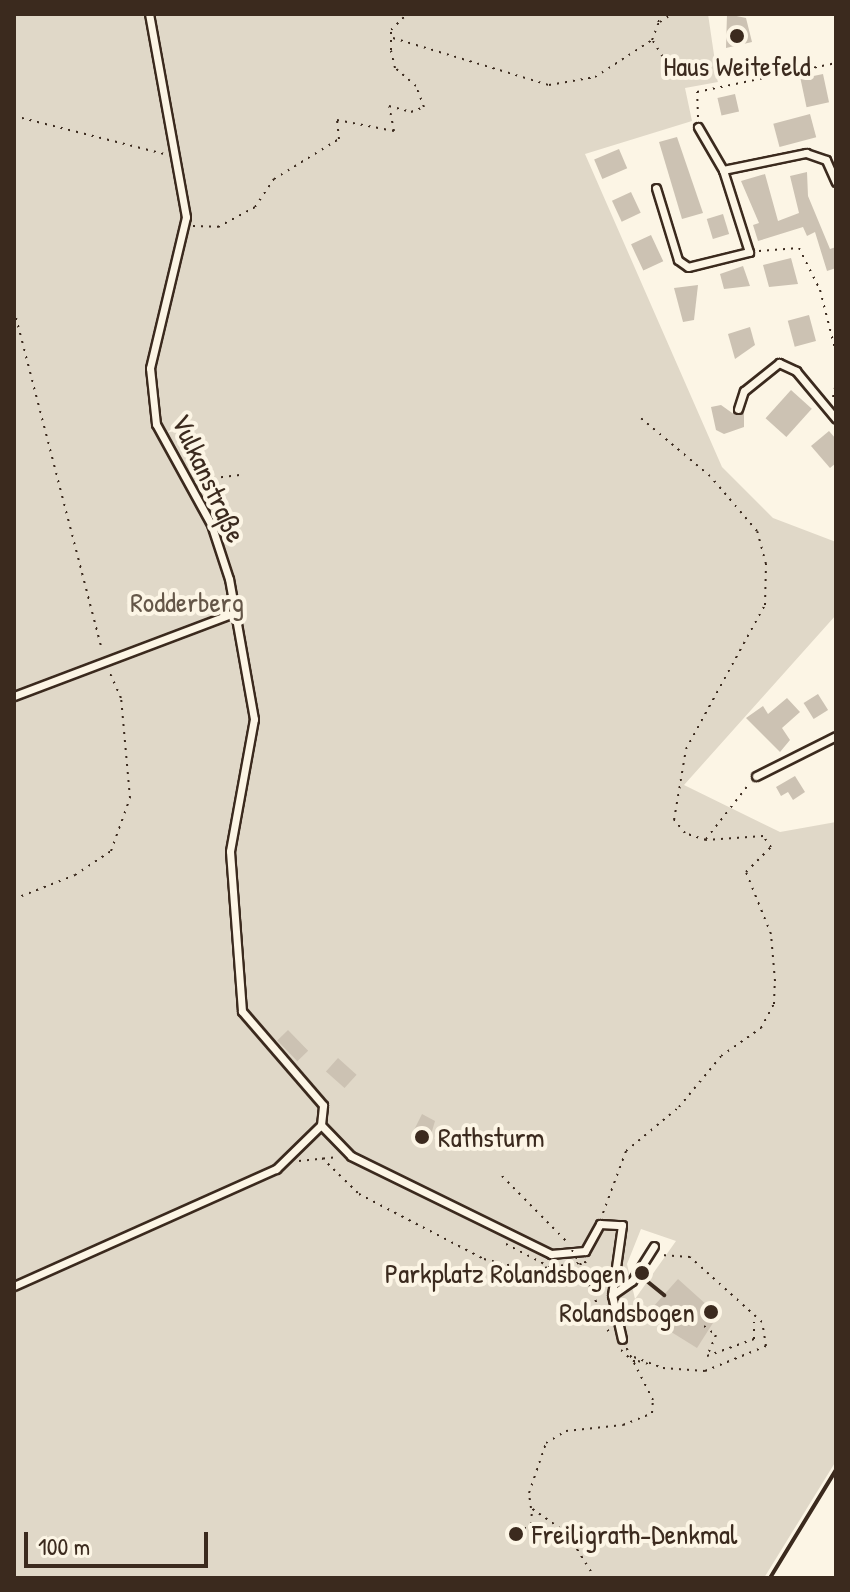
<!DOCTYPE html>
<html>
<head>
<meta charset="utf-8">
<style>
  body { margin:0 }
  #map { position:relative; width:850px; height:1592px; overflow:hidden; background:#fcf5e5; font-family:"Patrick Hand",sans-serif }
  div>[style] { position:absolute }
  .green>* { inset:0; background:#e0d8c8 }
  .building>* { inset:0; background:#ccc2b3; transform-origin:0 0 }
  .path>* { height:2px; margin-top:-1px; transform-origin:0; background:repeating-linear-gradient(90deg,#3b2a1e 0 2px,transparent 0 8px) }
  .path>.ring { margin:-1px; padding:0; box-sizing:content-box; background:none; border:2px solid #3b2a1e; border-radius:50% }
  .roads { filter:drop-shadow(2px 0 #3b2a1e) drop-shadow(-2px 0 #3b2a1e) drop-shadow(0 2px #3b2a1e) drop-shadow(0 -2px #3b2a1e) }
  .service>* { height:7px; margin:-3.5px; padding:0 3.5px; transform-origin:3.5px; border-radius:3.5px; background:#fcf5e5 }
  .rail>* { height:4px; margin:-2px; padding:0 2px; transform-origin:2px; border-radius:2px; background:#3b2a1e }
  .path-bridge>* { height:2px; margin-top:-1px; transform-origin:0; background:repeating-linear-gradient(90deg,#3b2a1e 0 2px,transparent 0 8px) }
  .dots>* { width:22px; height:22px; translate:-50% -50%; box-sizing:border-box; border:4px solid #fcf5e5; border-radius:50% }
  span { translate:-50% -50%; white-space:nowrap; text-align:center; line-height:1.15; -webkit-text-stroke:8px #fcf5e5; paint-order:stroke }
  .poi-label { font-size:28px; color:#3b2a1e }
  .left { translate:0 -50%; text-align:left }
  .right { translate:-100% -50%; text-align:right }
  .street-label { font-size:28px; color:#3b2a1e }
  .park-label { font-size:28px; color:#645648 }
  .frame { position:absolute; inset:0; border:16px solid #3b2a1e; pointer-events:none }
  .scale { position:absolute; left:24px; top:1532px; width:184px; height:36px; box-sizing:border-box; border:4px solid #3b2a1e; border-top:0; padding-left:10px; font-size:24px; line-height:28px; white-space:nowrap; color:#3b2a1e; -webkit-text-stroke:6px #fcf5e5; paint-order:stroke }
</style>
</head>
<body>
<div id="map">
  <div class="green">
    <div style="clip-path:polygon(evenodd,14px 14px,708px 14px,718px 82px,685px 88px,692px 121px,585px 154px,722px 467px,773px 518px,836px 542px,836px 615px,684px 785px,780px 832px,836px 822px,836px 1461px,764px 1578px,14px 1578px,14px 14px,641px 1229px,676px 1241px,635px 1299px,627px 1264px,641px 1229px)"></div>
  </div>
  <div class="building">
    <div style="clip-path:polygon(727px 14px,746px 18px,752px 42px,726px 48px)"></div>
    <div style="left:823px;top:74px;width:29px;height:23px;rotate:78deg"></div>
    <div style="left:735px;top:94px;width:18px;height:18px;rotate:77deg"></div>
    <div style="left:810px;top:114px;width:24px;height:38px;rotate:75deg"></div>
    <div style="clip-path:polygon(677px 137px,703px 213px,682px 219px,659px 142px)"></div>
    <div style="left:619px;top:149px;width:21px;height:27px;rotate:67deg"></div>
    <div style="clip-path:polygon(807px 172px,808px 196px,830px 249px,836px 247px,836px 268px,827px 271px,815px 232px,807px 236px,803px 227px,758px 241px,753px 225px,759px 223px,741px 181px,765px 174px,778px 221px,799px 213px,790px 176px)"></div>
    <div style="left:631px;top:192px;width:23px;height:21px;rotate:65deg"></div>
    <div style="left:723px;top:214px;width:21px;height:17px;rotate:73deg"></div>
    <div style="left:651px;top:235px;width:29px;height:22px;rotate:65deg"></div>
    <div style="clip-path:polygon(791px 258px,798px 284px,769px 287px,763px 265px)"></div>
    <div style="clip-path:polygon(743px 266px,750px 286px,724px 289px,720px 274px)"></div>
    <div style="clip-path:polygon(698px 285px,694px 320px,683px 322px,674px 288px)"></div>
    <div style="left:809px;top:315px;width:27px;height:22px;rotate:75deg"></div>
    <div style="clip-path:polygon(750px 327px,755px 345px,735px 359px,728px 334px)"></div>
    <div style="left:791px;top:390px;width:28px;height:38px;rotate:42deg"></div>
    <div style="clip-path:polygon(721px 405px,735px 415px,744px 413px,744px 427px,724px 434px,716px 430px,711px 407px)"></div>
    <div style="clip-path:polygon(829px 431px,836px 439px,836px 463px,830px 468px,811px 446px)"></div>
    <div style="left:818px;top:694px;width:19px;height:17px;rotate:58deg"></div>
    <div style="clip-path:polygon(787px 698px,800px 712px,782px 728px,790px 740px,780px 752px,746px 718px,763px 706px,768px 714px)"></div>
    <div style="clip-path:polygon(795px 776px,805px 792px,793px 800px,788px 792px,781px 796px,776px 787px)"></div>
    <div style="left:288px;top:1030px;width:29px;height:15px;rotate:46deg"></div>
    <div style="left:338px;top:1058px;width:25px;height:18px;rotate:42deg"></div>
    <div style="clip-path:polygon(422px 1114px,435px 1121px,428px 1145px,412px 1134px)"></div>
    <div style="clip-path:polygon(678px 1279px,718px 1315px,697px 1348px,668px 1330px,653px 1307px)"></div>
  </div>
  <div class="path">
    <div style="left:660px;top:22px;width:14px;rotate:-34deg"></div>
    <div style="left:393px;top:38px;width:163px;rotate:16.8deg"></div>
    <div style="left:549px;top:85px;width:47px;rotate:-9.9deg"></div>
    <div style="left:595px;top:77px;width:68px;rotate:-33deg"></div>
    <div style="left:652px;top:40px;width:19px;rotate:-69deg"></div>
    <div style="left:659px;top:22px;width:9px;rotate:-122deg"></div>
    <div style="left:653px;top:41px;width:25px;rotate:58deg"></div>
    <div style="left:14px;top:116px;width:155px;rotate:14.2deg"></div>
    <div style="left:698px;top:117px;width:25px;rotate:-92deg"></div>
    <div style="left:697px;top:92px;width:142px;rotate:-11.8deg"></div>
    <div style="left:193px;top:226px;width:25px;rotate:2deg"></div>
    <div style="left:218px;top:227px;width:42px;rotate:-28.4deg"></div>
    <div style="left:255px;top:207px;width:34px;rotate:-56deg"></div>
    <div style="left:274px;top:179px;width:76px;rotate:-31.6deg"></div>
    <div style="left:339px;top:139px;width:19px;rotate:-96deg"></div>
    <div style="left:337px;top:120px;width:58px;rotate:10.9deg"></div>
    <div style="left:394px;top:131px;width:25px;rotate:-101deg"></div>
    <div style="left:389px;top:106px;width:23px;rotate:15deg"></div>
    <div style="left:411px;top:112px;width:14px;rotate:-21deg"></div>
    <div style="left:424px;top:107px;width:22px;rotate:-111deg"></div>
    <div style="left:416px;top:86px;width:28px;rotate:-139deg"></div>
    <div style="left:395px;top:68px;width:18px;rotate:-103deg"></div>
    <div style="left:391px;top:50px;width:20px;rotate:-90deg"></div>
    <div style="left:391px;top:30px;width:23px;rotate:-45deg"></div>
    <div style="left:759px;top:251px;width:40px;rotate:-4.3deg"></div>
    <div style="left:799px;top:248px;width:47px;rotate:63.4deg"></div>
    <div style="left:820px;top:290px;width:65px;rotate:75.7deg"></div>
    <div style="left:14px;top:310px;width:351px;rotate:75.5deg"></div>
    <div style="left:833px;top:397px;width:14px;rotate:-78deg"></div>
    <div style="left:197px;top:480px;width:43px;rotate:-6.6deg"></div>
    <div style="left:706px;top:839px;width:70px;rotate:-52deg"></div>
    <div style="left:14px;top:899px;width:66px;rotate:-21.5deg"></div>
    <div style="left:75px;top:875px;width:43px;rotate:-33.7deg"></div>
    <div style="left:111px;top:851px;width:56px;rotate:-70.3deg"></div>
    <div style="left:130px;top:798px;width:100px;rotate:-95.1deg"></div>
    <div style="left:121px;top:698px;width:30px;rotate:-114deg"></div>
    <div style="left:322px;top:1158px;width:52px;rotate:44.2deg"></div>
    <div style="left:359px;top:1194px;width:141px;rotate:27.5deg"></div>
    <div style="left:484px;top:1259px;width:46px;rotate:13.7deg"></div>
    <div style="left:529px;top:1270px;width:58px;rotate:-8deg"></div>
    <div style="left:299px;top:1161px;width:37px;rotate:-6deg"></div>
    <div style="left:502px;top:1176px;width:93px;rotate:45.4deg"></div>
    <div style="left:603px;top:1213px;width:66px;rotate:-69.6deg"></div>
    <div style="left:626px;top:1151px;width:69px;rotate:-39.7deg"></div>
    <div style="left:679px;top:1107px;width:66px;rotate:-50.5deg"></div>
    <div style="left:721px;top:1056px;width:49px;rotate:-35deg"></div>
    <div style="left:761px;top:1028px;width:27px;rotate:-62deg"></div>
    <div style="left:774px;top:1004px;width:23px;rotate:-88deg"></div>
    <div style="left:775px;top:981px;width:47px;rotate:-94.9deg"></div>
    <div style="left:771px;top:934px;width:67px;rotate:-112deg"></div>
    <div style="left:746px;top:872px;width:35px;rotate:-45deg"></div>
    <div style="left:771px;top:847px;width:14px;rotate:-126deg"></div>
    <div style="left:763px;top:836px;width:57px;rotate:176deg"></div>
    <div style="left:706px;top:840px;width:22px;rotate:-162deg"></div>
    <div style="left:685px;top:833px;width:17px;rotate:-130deg"></div>
    <div style="left:674px;top:820px;width:72px;rotate:-80.4deg"></div>
    <div style="left:686px;top:749px;width:164px;rotate:-61.3deg"></div>
    <div style="left:765px;top:605px;width:41px;rotate:-88.6deg"></div>
    <div style="left:766px;top:564px;width:34px;rotate:-105deg"></div>
    <div style="left:757px;top:531px;width:72px;rotate:-130.5deg"></div>
    <div style="left:710px;top:476px;width:90px;rotate:-140deg"></div>
    <div style="left:506px;top:1244px;width:50px;rotate:27.6deg"></div>
    <div style="left:580px;top:1263px;width:78px;rotate:67.4deg"></div>
    <div style="left:704px;top:1326px;width:15px;rotate:37deg"></div>
    <div style="left:716px;top:1335px;width:23px;rotate:113deg"></div>
    <div style="left:707px;top:1356px;width:50px;rotate:-19.9deg"></div>
    <div style="left:754px;top:1339px;width:17px;rotate:-90deg"></div>
    <div style="left:621px;top:1350px;width:16px;rotate:43deg"></div>
    <div style="left:634px;top:1357px;width:31px;rotate:21deg"></div>
    <div style="left:663px;top:1368px;width:42px;rotate:4.1deg"></div>
    <div style="left:705px;top:1371px;width:66px;rotate:-22.3deg"></div>
    <div style="left:766px;top:1346px;width:24px;rotate:-99deg"></div>
    <div style="left:762px;top:1322px;width:97px;rotate:-137.9deg"></div>
    <div style="left:690px;top:1257px;width:29px;rotate:-176deg"></div>
    <div style="left:638px;top:1361px;width:15px;rotate:16deg"></div>
    <div class="ring" style="left:511px;top:1528px;width:12px;height:12px"></div>
    <div style="left:518px;top:1534px;width:16px;rotate:-38deg"></div>
    <div style="left:531px;top:1524px;width:15px;rotate:-86deg"></div>
    <div style="left:595px;top:1578px;width:53px;rotate:-121.9deg"></div>
    <div style="left:567px;top:1533px;width:44px;rotate:-145.2deg"></div>
    <div style="left:531px;top:1508px;width:15px;rotate:-98deg"></div>
    <div style="left:529px;top:1493px;width:53px;rotate:-71.2deg"></div>
    <div style="left:546px;top:1443px;width:23px;rotate:-31deg"></div>
    <div style="left:566px;top:1431px;width:57px;rotate:-6deg"></div>
    <div style="left:623px;top:1425px;width:31px;rotate:-22deg"></div>
    <div style="left:652px;top:1413px;width:13px;rotate:-86deg"></div>
    <div style="left:653px;top:1400px;width:59px;rotate:-117deg"></div>
  </div>
  <div class="roads">
    <div class="service">
      <div style="left:698px;top:127px;width:50px;rotate:59.8deg"></div>
      <div style="left:656px;top:188px;width:75px;rotate:73deg"></div>
      <div style="left:678px;top:260px;width:12px;rotate:35deg"></div>
      <div style="left:688px;top:267px;width:63px;rotate:-13.8deg"></div>
      <div style="left:749px;top:252px;width:86px;rotate:-107.6deg"></div>
      <div style="left:723px;top:170px;width:85px;rotate:-11.6deg"></div>
      <div style="left:806px;top:153px;width:21px;rotate:19deg"></div>
      <div style="left:826px;top:160px;width:24px;rotate:66deg"></div>
      <div style="left:738px;top:409px;width:19px;rotate:-72deg"></div>
      <div style="left:744px;top:391px;width:45px;rotate:-38.7deg"></div>
      <div style="left:779px;top:363px;width:19px;rotate:25deg"></div>
      <div style="left:796px;top:371px;width:62px;rotate:50.2deg"></div>
      <div style="left:14px;top:696px;width:237px;rotate:-20.7deg"></div>
      <div style="left:756px;top:776px;width:89px;rotate:-26.6deg"></div>
      <div style="left:321px;top:1125px;width:43px;rotate:45.9deg"></div>
      <div style="left:351px;top:1156px;width:223px;rotate:26.1deg"></div>
      <div style="left:551px;top:1254px;width:34px;rotate:-5deg"></div>
      <div style="left:585px;top:1251px;width:31px;rotate:-61deg"></div>
      <div style="left:600px;top:1224px;width:22px;rotate:3deg"></div>
      <div style="left:622px;top:1225px;width:71px;rotate:98.1deg"></div>
      <div style="left:612px;top:1295px;width:45px;rotate:77.2deg"></div>
      <div style="left:14px;top:1286px;width:287px;rotate:-24.1deg"></div>
      <div style="left:276px;top:1169px;width:63px;rotate:-44.4deg"></div>
      <div style="left:321px;top:1125px;width:20px;rotate:-84deg"></div>
      <div style="left:323px;top:1105px;width:124px;rotate:-130.8deg"></div>
      <div style="left:242px;top:1011px;width:160px;rotate:-94.3deg"></div>
      <div style="left:230px;top:851px;width:134px;rotate:-79.7deg"></div>
      <div style="left:254px;top:719px;width:142px;rotate:-100.1deg"></div>
      <div style="left:229px;top:579px;width:58px;rotate:-108.1deg"></div>
      <div style="left:211px;top:524px;width:114px;rotate:-118.8deg"></div>
      <div style="left:156px;top:424px;width:56px;rotate:-96.1deg"></div>
      <div style="left:150px;top:368px;width:155px;rotate:-76.6deg"></div>
      <div style="left:186px;top:217px;width:206px;rotate:-100.3deg"></div>
      <div style="left:612px;top:1295px;width:24px;rotate:-35deg"></div>
      <div style="left:632px;top:1281px;width:41px;rotate:-57.8deg"></div>
    </div>
  </div>
  <div class="rail">
    <div style="left:648px;top:1282px;width:21px;rotate:39deg"></div>
    <div style="left:770px;top:1578px;width:127px;rotate:-58.6deg"></div>
  </div>
  <div class="path-bridge">
    <div style="left:572px;top:1250px;width:10px;rotate:61deg"></div>
    <div style="left:633px;top:1361px;width:5px"></div>
  </div>
  <div class="dots">
    <div style="left:737px;top:36px;background:#3b2a1e"></div>
    <div style="left:422px;top:1137px;background:#3b2a1e"></div>
    <div style="left:642px;top:1273px;background:#3b2a1e"></div>
    <div style="left:711px;top:1312px;background:#3b2a1e"></div>
    <div style="left:516px;top:1534px;background:#3b2a1e"></div>
  </div>
  <div class="poi-label">
    <span style="left:737px;top:66px">Haus Weitefeld</span>
    <span class="left" style="left:438px;top:1137px">Rathsturm</span>
    <span class="right" style="left:626px;top:1273px">Parkplatz Rolandsbogen</span>
    <span class="right" style="left:695px;top:1312px">Rolandsbogen</span>
    <span class="left" style="left:532px;top:1534px">Freiligrath-Denkmal</span>
  </div>
  <div class="street-label">
    <span style="left:209px;top:478px;rotate:65deg">Vulkanstraße</span>
  </div>
  <div class="park-label">
    <span style="left:187px;top:602px">Rodderberg</span>
  </div>
  <div class="frame"></div>
  <div class="scale">100 m</div>
</div>
</body>
</html>
